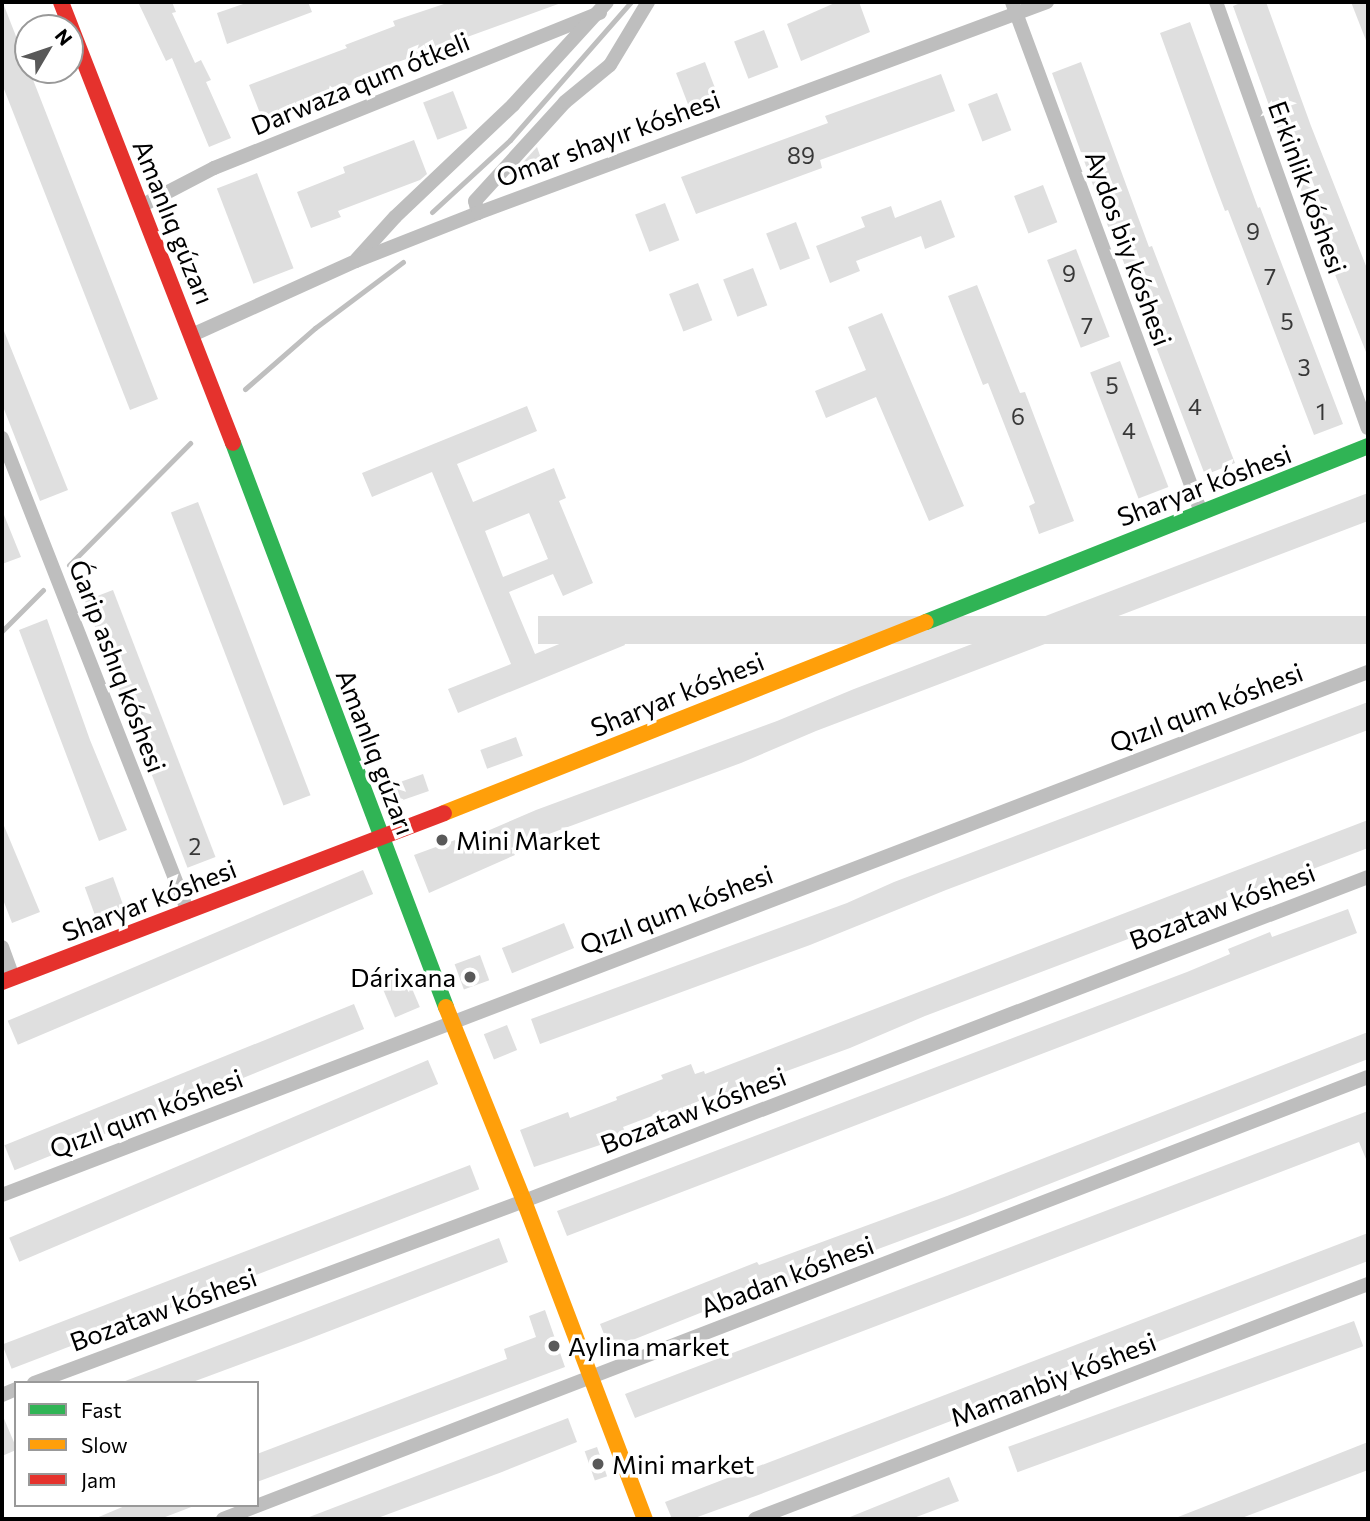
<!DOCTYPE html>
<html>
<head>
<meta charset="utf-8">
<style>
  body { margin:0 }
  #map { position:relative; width:1370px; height:1521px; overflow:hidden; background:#fff; font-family:Commissioner,sans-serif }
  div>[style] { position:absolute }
  .stream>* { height:5px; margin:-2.5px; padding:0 2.5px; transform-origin:2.5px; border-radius:2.5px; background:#bfbfbf }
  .building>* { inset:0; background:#dfdfdf; transform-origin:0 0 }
  .street>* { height:14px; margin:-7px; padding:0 7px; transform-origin:7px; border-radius:7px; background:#bebebe }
  .fast>* { height:16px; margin:-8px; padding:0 8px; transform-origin:8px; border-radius:8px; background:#30b455 }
  .slow>* { height:16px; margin:-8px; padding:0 8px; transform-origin:8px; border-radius:8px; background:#ff9f0a }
  .jam>* { height:16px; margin:-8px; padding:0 8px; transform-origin:8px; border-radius:8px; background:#e5322d }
  .dots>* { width:19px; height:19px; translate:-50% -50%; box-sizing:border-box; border:4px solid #fff; border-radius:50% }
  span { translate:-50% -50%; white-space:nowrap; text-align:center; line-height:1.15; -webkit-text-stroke:7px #fff; paint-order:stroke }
  .number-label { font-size:23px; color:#383838 }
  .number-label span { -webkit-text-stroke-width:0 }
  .street-label { font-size:26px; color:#000 }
  .poi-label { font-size:26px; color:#000 }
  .left { translate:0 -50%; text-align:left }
  .right { translate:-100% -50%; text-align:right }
  .frame { position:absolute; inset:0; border:4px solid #000; pointer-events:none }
  .legend { position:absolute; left:14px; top:1381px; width:245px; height:126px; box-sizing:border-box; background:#fff; border:2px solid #999; margin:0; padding:9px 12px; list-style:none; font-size:21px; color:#000 }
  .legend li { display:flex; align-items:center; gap:14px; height:35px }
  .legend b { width:35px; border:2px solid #999 }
  .north { position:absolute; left:14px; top:14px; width:70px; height:70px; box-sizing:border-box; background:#fff; border:2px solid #999; border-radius:50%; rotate:51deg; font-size:19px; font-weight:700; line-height:28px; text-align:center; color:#000 }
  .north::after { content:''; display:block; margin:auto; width:24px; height:32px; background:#595959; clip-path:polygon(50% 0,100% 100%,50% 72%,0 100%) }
</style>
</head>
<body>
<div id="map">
  <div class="stream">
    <div style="left:432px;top:212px;width:106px;rotate:-42.7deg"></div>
    <div style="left:510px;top:140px;width:184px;rotate:-48.8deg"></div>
    <div style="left:245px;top:389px;width:93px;rotate:-41.1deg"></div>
    <div style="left:315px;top:328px;width:110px;rotate:-36.9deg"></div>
    <div style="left:69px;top:565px;width:172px;rotate:-45.2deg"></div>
    <div style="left:2px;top:631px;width:58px;rotate:-45deg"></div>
  </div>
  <div class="building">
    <div style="clip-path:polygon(138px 2px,172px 2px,176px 12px,172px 13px,195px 63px,201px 60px,211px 80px,206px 82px,231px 138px,209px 147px,172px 58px,166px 61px)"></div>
    <div style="clip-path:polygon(249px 2px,308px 2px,312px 12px,227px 44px,217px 13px)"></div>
    <div style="clip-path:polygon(450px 2px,561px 3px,387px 66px,389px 71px,337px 90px,338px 94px,263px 121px,249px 85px,347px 48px,345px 45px,395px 26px,393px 21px)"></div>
    <div style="clip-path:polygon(837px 2px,859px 2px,870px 32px,801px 61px,787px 24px)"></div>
    <div style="clip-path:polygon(1243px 2px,1266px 2px,1311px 126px,1368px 271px,1368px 357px,1284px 147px,1233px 6px)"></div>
    <div style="clip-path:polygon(1351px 2px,1368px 2px,1368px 43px,1367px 43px)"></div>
    <div style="clip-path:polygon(3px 3px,158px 399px,130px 410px,2px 84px)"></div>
    <div style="clip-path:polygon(1190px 22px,1258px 208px,1260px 207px,1343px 424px,1314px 435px,1228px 210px,1225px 211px,1211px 174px,1160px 33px)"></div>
    <div style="left:764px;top:30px;width:40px;height:32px;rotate:69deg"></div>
    <div style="left:705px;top:62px;width:40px;height:31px;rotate:69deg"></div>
    <div style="clip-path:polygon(1081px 62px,1149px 247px,1152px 246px,1235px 463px,1205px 475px,1119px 250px,1117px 251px,1052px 73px)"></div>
    <div style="clip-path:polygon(941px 74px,955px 111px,820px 160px,822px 168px,696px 214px,681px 177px,828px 123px,825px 116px)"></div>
    <div style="left:453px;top:91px;width:40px;height:32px;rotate:69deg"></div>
    <div style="left:997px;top:93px;width:40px;height:31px;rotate:69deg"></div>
    <div style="clip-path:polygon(414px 140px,427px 174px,420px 180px,338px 211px,341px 217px,311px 228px,297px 192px,345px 173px,343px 167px)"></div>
    <div style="clip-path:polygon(537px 147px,545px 170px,518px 180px,515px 171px)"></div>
    <div style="left:257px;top:173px;width:102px;height:43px;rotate:69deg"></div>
    <div style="left:1043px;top:185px;width:40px;height:31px;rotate:69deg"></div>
    <div style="clip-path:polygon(941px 200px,955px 237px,925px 249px,921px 236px,856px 261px,860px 271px,830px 283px,816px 246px,865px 227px,861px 217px,891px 206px,895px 218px)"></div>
    <div style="left:665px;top:203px;width:40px;height:32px;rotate:69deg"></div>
    <div style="left:796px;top:222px;width:39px;height:32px;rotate:69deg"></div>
    <div style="left:1076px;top:249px;width:94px;height:31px;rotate:69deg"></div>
    <div style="left:753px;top:268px;width:40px;height:32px;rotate:69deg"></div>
    <div style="left:698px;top:283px;width:40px;height:31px;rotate:69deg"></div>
    <div style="clip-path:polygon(977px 285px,1020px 393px,1025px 392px,1074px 521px,1039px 534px,1029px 506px,1035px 503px,988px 383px,983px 385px,948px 296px)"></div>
    <div style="clip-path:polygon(882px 313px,964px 506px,929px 521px,876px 397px,826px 418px,815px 391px,866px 370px,848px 327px)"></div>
    <div style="clip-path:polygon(2px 326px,68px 490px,40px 501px,2px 404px)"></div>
    <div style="left:1120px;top:361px;width:135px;height:32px;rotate:69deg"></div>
    <div style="clip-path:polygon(evenodd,527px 406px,537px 431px,457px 464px,473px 502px,554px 468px,566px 498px,559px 501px,593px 583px,563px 596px,553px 574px,509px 592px,535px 654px,615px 621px,625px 645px,458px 713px,448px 689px,511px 664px,432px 472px,372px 497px,362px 473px,527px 406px,529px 513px,548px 559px,503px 577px,485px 531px,529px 513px)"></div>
    <div style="clip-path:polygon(1368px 493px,1368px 521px,816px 731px,741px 763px,511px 848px,515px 855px,429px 893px,414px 855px,455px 840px,457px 844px,536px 810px,777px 721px,854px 689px)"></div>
    <div style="left:198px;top:502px;width:314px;height:29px;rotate:69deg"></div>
    <div style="clip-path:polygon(2px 510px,21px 557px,2px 564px)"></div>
    <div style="left:113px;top:590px;width:286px;height:30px;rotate:69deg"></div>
    <div style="left:1368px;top:616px;width:28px;height:830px;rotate:90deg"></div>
    <div style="clip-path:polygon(47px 619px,90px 740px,127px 830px,99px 841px,19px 630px)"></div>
    <div style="clip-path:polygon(1368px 702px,1368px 730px,946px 890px,810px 945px,540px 1044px,531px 1019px,847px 903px,894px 882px)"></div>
    <div style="left:516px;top:737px;width:20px;height:38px;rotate:70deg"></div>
    <div style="left:423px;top:774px;width:18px;height:35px;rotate:71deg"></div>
    <div style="clip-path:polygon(1368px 820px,1368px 848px,925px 1016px,850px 1048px,669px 1114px,668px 1110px,623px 1127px,627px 1136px,534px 1167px,520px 1130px,568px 1112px,570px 1118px,617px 1100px,616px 1097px,663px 1079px,661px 1075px,691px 1064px,695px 1074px,704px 1071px,705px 1074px)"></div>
    <div style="clip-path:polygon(2px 821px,40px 912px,12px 923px,2px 897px)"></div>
    <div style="left:363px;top:870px;width:26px;height:386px;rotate:67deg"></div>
    <div style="left:113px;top:877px;width:35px;height:30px;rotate:70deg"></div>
    <div style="clip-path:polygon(1348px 909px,1357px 933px,567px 1236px,557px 1211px,1187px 972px,1230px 954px,1228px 949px,1270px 932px,1272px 937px)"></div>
    <div style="left:564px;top:923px;width:27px;height:67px;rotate:68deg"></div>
    <div style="left:480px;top:955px;width:27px;height:27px;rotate:70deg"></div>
    <div style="left:405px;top:972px;width:38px;height:27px;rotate:67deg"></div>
    <div style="left:354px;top:1004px;width:27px;height:377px;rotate:68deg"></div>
    <div style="left:507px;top:1025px;width:27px;height:25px;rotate:68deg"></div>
    <div style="clip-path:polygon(1368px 1032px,1368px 1059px,970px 1215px,789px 1282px,788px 1278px,610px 1349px,600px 1324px,757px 1262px,759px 1265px,947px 1196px)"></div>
    <div style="left:428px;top:1060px;width:26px;height:455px;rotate:67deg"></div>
    <div style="clip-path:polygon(1368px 1111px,1368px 1164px,1359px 1142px,635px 1418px,625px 1394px)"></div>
    <div style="left:470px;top:1165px;width:26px;height:501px;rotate:69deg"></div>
    <div style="clip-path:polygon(1368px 1233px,1368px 1261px,761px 1494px,692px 1519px,672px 1519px,665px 1502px)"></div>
    <div style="clip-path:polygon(499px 1238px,508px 1262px,301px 1342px,190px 1383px,120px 1383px)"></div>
    <div style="clip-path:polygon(545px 1310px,565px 1367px,257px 1482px,257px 1454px,507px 1359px,504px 1349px,536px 1337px,529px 1316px)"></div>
    <div style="left:1354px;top:1321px;width:27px;height:368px;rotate:70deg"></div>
    <div style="clip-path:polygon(2px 1414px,16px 1447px,16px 1450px,2px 1456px)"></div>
    <div style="clip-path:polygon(568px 1418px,577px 1442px,502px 1472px,375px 1519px,304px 1519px)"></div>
    <div style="clip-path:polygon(1368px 1442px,1368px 1470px,1239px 1519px,1173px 1519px)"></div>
    <div style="left:597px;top:1447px;width:31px;height:13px;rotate:71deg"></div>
    <div style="clip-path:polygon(949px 1477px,959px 1501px,911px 1519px,845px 1519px)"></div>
    <div style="clip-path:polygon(127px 1505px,193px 1505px,194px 1506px,160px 1519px,94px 1519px)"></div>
  </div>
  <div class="street">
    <div style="left:1012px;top:2px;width:544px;rotate:69.67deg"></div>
    <div style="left:1216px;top:2px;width:452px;rotate:70.4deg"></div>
    <div style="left:141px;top:206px;width:82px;rotate:-27.5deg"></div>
    <div style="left:214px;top:168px;width:416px;rotate:-21.9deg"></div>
    <div style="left:478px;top:213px;width:12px;rotate:-104deg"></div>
    <div style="left:475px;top:201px;width:134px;rotate:-47.7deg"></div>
    <div style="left:565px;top:102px;width:58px;rotate:-39.4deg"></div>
    <div style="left:610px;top:65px;width:74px;rotate:-58.9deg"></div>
    <div style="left:357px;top:259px;width:57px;rotate:-47.9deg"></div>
    <div style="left:395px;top:217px;width:163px;rotate:-43.5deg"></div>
    <div style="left:513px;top:105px;width:139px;rotate:-47.6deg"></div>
    <div style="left:192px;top:335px;width:180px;rotate:-24.3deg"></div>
    <div style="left:356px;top:261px;width:131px;rotate:-21.5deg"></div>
    <div style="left:478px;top:213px;width:607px;rotate:-20.35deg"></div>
    <div style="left:2px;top:438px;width:509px;rotate:68.57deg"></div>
    <div style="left:2px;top:947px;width:33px;rotate:70deg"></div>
    <div style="left:2px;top:1195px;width:1463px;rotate:-20.95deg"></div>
    <div style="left:34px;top:1383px;width:523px;rotate:-20.38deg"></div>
    <div style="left:524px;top:1201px;width:904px;rotate:-21deg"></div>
    <div style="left:2px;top:1395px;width:15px;rotate:-23deg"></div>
    <div style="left:223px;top:1519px;width:1227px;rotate:-21.11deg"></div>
    <div style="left:755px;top:1519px;width:657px;rotate:-20.97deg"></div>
  </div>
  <div class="fast">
    <div style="left:233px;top:443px;width:603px;rotate:69.31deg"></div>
    <div style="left:926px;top:622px;width:476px;rotate:-21.7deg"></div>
  </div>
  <div class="slow">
    <div style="left:444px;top:813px;width:518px;rotate:-21.62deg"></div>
    <div style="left:446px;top:1007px;width:209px;rotate:68.1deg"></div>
    <div style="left:524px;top:1201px;width:340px;rotate:69.2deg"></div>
  </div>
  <div class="jam">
    <div style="left:61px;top:2px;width:473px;rotate:68.7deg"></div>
    <div style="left:2px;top:982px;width:473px;rotate:-20.9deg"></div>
  </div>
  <div class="dots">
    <div style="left:442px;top:840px;background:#595959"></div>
    <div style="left:470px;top:977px;background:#595959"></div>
    <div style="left:554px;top:1346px;background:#595959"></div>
    <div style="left:598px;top:1464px;background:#595959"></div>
  </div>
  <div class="number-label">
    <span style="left:801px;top:155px">89</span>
    <span style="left:1253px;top:231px">9</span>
    <span style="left:1069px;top:273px">9</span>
    <span style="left:1270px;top:276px">7</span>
    <span style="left:1287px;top:321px">5</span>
    <span style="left:1087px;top:325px">7</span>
    <span style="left:1304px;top:367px">3</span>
    <span style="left:1112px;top:385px">5</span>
    <span style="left:1195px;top:406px">4</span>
    <span style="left:1321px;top:411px">1</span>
    <span style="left:1018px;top:416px">6</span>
    <span style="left:1129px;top:430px">4</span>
    <span style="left:195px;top:846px">2</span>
  </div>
  <div class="street-label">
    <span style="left:360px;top:83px;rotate:-22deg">Darwaza qum ótkeli</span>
    <span style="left:608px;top:138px;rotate:-20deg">Omar shayır kóshesi</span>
    <span style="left:1308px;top:187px;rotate:70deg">Erkinlik kóshesi</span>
    <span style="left:174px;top:222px;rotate:68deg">Amanlıq gúzarı</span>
    <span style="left:1129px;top:248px;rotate:70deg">Aydos biy kóshesi</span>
    <span style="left:1204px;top:485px;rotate:-21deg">Sharyar kóshesi</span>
    <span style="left:118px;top:666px;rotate:69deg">Ǵarip ashıq kóshesi</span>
    <span style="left:677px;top:694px;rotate:-22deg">Sharyar kóshesi</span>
    <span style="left:1206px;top:707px;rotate:-21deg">Qızıl qum kóshesi</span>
    <span style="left:376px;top:752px;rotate:69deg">Amanlıq gúzarı</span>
    <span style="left:149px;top:900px;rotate:-21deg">Sharyar kóshesi</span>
    <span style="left:1222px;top:906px;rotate:-21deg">Bozataw kóshesi</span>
    <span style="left:676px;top:909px;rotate:-21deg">Qızıl qum kóshesi</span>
    <span style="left:693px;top:1110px;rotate:-21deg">Bozataw kóshesi</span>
    <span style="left:146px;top:1113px;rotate:-21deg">Qızıl qum kóshesi</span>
    <span style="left:787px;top:1276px;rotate:-21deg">Abadan kóshesi</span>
    <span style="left:163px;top:1309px;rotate:-20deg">Bozataw kóshesi</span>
    <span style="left:1053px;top:1379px;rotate:-21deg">Mamanbiy kóshesi</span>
  </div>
  <div class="poi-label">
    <span class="left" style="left:456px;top:840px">Mini Market</span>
    <span class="right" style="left:456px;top:977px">Dárixana</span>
    <span class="left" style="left:568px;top:1346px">Aylina market</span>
    <span class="left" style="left:612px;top:1464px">Mini market</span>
  </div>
  <div class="frame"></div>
  <ul class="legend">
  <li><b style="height:9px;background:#30b455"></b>Fast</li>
  <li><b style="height:9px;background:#ff9f0a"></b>Slow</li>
  <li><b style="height:9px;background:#e5322d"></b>Jam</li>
  </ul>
  <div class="north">N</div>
</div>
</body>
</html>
